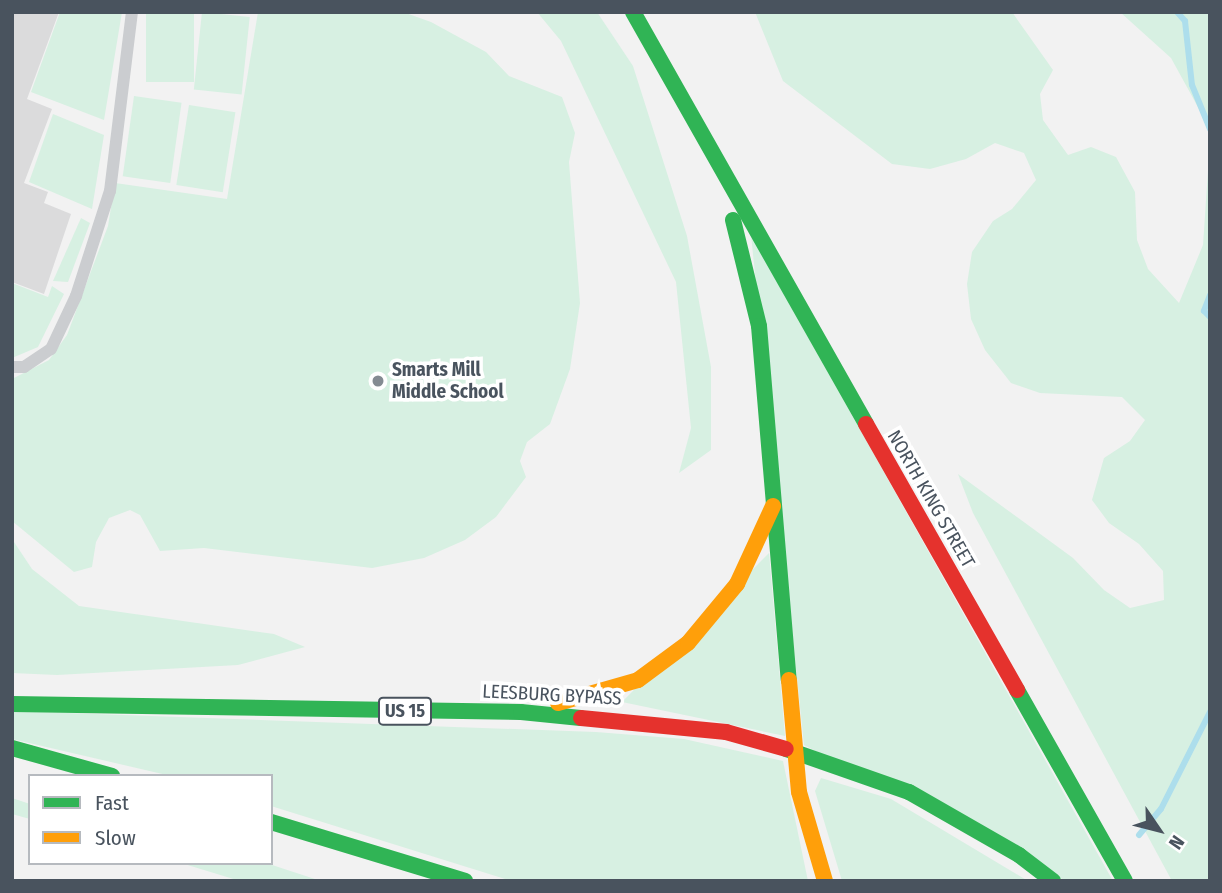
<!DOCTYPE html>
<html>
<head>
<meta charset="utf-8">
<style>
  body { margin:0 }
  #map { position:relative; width:1222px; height:893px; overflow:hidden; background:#f2f2f2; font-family:"Fira Sans Condensed",sans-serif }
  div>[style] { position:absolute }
  .green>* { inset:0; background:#d7f0e2; transform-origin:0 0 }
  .stream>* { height:6px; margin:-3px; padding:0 3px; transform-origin:3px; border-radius:3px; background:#addeec }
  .building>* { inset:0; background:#dbdbdc }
  .lane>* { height:12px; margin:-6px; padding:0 6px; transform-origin:6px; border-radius:6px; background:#cbcdd0 }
  .fast>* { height:16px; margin:-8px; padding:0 8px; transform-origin:8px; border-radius:8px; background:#30b455 }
  .slow>* { height:16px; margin:-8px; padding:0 8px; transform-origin:8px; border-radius:8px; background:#ff9f0a }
  .jam>* { height:16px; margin:-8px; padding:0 8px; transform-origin:8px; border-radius:8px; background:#e5322d }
  .dots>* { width:19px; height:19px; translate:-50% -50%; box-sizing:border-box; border:4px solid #fff; border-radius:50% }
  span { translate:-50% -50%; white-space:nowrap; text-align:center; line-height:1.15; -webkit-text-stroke:7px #fff; paint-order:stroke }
  .shield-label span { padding:2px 5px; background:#fff; border:2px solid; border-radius:5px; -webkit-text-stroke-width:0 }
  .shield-label { font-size:18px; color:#49535e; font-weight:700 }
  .poi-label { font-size:19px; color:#49535e; font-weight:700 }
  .left { translate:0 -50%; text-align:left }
  .street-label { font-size:19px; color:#49535e }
  .frame { position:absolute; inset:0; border:14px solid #49535e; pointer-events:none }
  .legend { position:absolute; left:28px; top:774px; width:245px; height:91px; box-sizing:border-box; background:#fff; border:2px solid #b6babf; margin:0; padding:9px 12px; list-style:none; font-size:21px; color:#49535e }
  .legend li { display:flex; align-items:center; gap:14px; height:35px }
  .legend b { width:35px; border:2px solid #b6babf }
  .north { position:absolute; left:1124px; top:795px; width:70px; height:70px; -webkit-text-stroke:5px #fff; paint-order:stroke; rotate:125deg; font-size:19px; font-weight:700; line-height:28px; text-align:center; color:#49535e }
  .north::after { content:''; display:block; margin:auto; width:24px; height:32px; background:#49535e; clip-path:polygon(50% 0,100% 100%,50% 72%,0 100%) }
</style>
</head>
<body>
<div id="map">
  <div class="green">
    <div style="clip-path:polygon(60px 12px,122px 12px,104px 120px,31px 92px)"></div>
    <div style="left:146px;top:12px;width:48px;height:70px"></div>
    <div style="left:202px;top:12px;width:48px;height:78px;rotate:6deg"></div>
    <div style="clip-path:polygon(258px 12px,403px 12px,431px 22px,486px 52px,509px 76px,562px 97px,575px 133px,569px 162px,580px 303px,570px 369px,550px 424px,527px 442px,520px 461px,526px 477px,496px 517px,465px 540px,424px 558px,372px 568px,204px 548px,160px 551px,140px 515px,130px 510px,109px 518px,96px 542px,92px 567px,74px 572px,12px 521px,12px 379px,49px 360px,67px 335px,108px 226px,115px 183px,227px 199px)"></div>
    <div style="clip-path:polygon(537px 12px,597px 12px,633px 66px,687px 236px,711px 367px,711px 450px,679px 473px,691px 428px,676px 282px,561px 41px)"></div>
    <div style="clip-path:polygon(755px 12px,1012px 12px,1053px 70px,1040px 94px,1043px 120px,1068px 155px,1091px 147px,1116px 157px,1135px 192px,1137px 240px,1148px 269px,1179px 303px,1203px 245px,1210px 141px,1210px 881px,1172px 881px,973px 513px,958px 474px,1073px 558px,1104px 590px,1130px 608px,1164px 600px,1163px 571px,1139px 544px,1109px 523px,1092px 500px,1104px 458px,1130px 441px,1145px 420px,1122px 397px,1040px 393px,1011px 383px,985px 350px,971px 319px,967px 284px,972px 252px,993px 221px,1012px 209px,1036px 180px,1024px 153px,995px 143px,966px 159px,930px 169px,892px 164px,783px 81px)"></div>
    <div style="clip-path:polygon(1120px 12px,1210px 12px,1210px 129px,1171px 58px)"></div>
    <div style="left:134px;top:96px;width:48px;height:81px;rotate:8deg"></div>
    <div style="left:189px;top:105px;width:47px;height:81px;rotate:9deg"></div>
    <div style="clip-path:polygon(53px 114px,104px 135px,92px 209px,29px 182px)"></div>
    <div style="clip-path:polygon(81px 218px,90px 223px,68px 282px,53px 281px)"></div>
    <div style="clip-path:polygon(751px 235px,1113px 881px,1066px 881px,804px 745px)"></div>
    <div style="clip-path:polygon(12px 283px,48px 297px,52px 286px,64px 294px,38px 347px,12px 358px)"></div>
    <div style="clip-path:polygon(12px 539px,32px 569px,79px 606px,274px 634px,305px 647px,238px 665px,57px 675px,12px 673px)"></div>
    <div style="clip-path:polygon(769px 553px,785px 736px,622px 702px)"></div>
    <div style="clip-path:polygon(12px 711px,596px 732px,684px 739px,783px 761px,808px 881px,512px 881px,271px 806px,271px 776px,171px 776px,12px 739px)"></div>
    <div style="clip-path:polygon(821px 778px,891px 799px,1028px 881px,842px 881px,815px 791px)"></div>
    <div style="clip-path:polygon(12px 798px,30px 804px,30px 819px,12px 814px)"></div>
    <div style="clip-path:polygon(181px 863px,266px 863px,321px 881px,240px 881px)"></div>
  </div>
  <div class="stream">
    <div style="left:1177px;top:12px;width:12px;rotate:48deg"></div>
    <div style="left:1185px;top:21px;width:64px;rotate:83.8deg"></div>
    <div style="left:1192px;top:85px;width:48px;rotate:67.8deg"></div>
    <div style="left:1210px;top:295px;width:17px;rotate:111deg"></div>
    <div style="left:1204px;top:311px;width:8px;rotate:45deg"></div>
    <div style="left:1139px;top:835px;width:34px;rotate:-50deg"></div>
    <div style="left:1161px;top:809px;width:109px;rotate:-63.2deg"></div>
  </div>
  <div class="building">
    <div style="clip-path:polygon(12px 12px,59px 12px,27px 99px,52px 109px,24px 183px,48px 192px,44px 203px,71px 214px,44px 294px,12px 282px)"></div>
  </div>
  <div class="lane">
    <div style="left:12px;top:367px;width:12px"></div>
    <div style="left:24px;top:367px;width:32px;rotate:-34deg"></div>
    <div style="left:51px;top:349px;width:59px;rotate:-64.7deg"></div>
    <div style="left:76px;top:296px;width:110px;rotate:-72.1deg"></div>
    <div style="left:110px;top:191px;width:180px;rotate:-83deg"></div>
  </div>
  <div class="fast">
    <div style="left:633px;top:12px;width:473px;rotate:60.5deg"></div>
    <div style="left:733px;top:220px;width:109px;rotate:76.2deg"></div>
    <div style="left:759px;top:326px;width:355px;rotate:85.2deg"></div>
    <div style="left:1017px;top:690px;width:219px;rotate:60.5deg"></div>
    <div style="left:12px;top:704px;width:509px;rotate:0.9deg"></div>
    <div style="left:521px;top:712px;width:60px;rotate:5.7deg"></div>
    <div style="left:12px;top:748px;width:104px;rotate:15.6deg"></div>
    <div style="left:786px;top:749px;width:130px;rotate:19.3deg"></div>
    <div style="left:909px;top:792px;width:127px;rotate:29.8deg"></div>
    <div style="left:1019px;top:855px;width:43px;rotate:37.4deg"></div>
    <div style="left:271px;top:822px;width:203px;rotate:16.9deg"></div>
  </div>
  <div class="slow">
    <div style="left:789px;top:680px;width:112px;rotate:84.9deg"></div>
    <div style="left:799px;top:792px;width:93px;rotate:73.7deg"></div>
    <div style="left:558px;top:703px;width:83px;rotate:-16deg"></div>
    <div style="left:638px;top:680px;width:62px;rotate:-36.5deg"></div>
    <div style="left:688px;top:643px;width:77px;rotate:-50.3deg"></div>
    <div style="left:737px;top:584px;width:86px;rotate:-65.2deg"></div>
  </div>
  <div class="jam">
    <div style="left:866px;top:424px;width:306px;rotate:60.4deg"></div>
    <div style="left:581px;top:718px;width:146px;rotate:5.5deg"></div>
    <div style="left:726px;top:732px;width:62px;rotate:15.8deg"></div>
  </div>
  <div class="dots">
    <div style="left:378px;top:381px;background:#848b92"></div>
  </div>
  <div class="shield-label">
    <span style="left:405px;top:711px">US 15</span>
  </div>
  <div class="poi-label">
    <span class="left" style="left:392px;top:381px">Smarts Mill<br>Middle School</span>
  </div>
  <div class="street-label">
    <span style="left:931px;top:499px;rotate:60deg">NORTH KING STREET</span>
    <span style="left:552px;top:695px;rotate:3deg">LEESBURG BYPASS</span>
  </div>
  <div class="frame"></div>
  <ul class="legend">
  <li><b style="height:9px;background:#30b455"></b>Fast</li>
  <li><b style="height:9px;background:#ff9f0a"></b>Slow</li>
  </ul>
  <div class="north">N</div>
</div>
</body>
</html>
